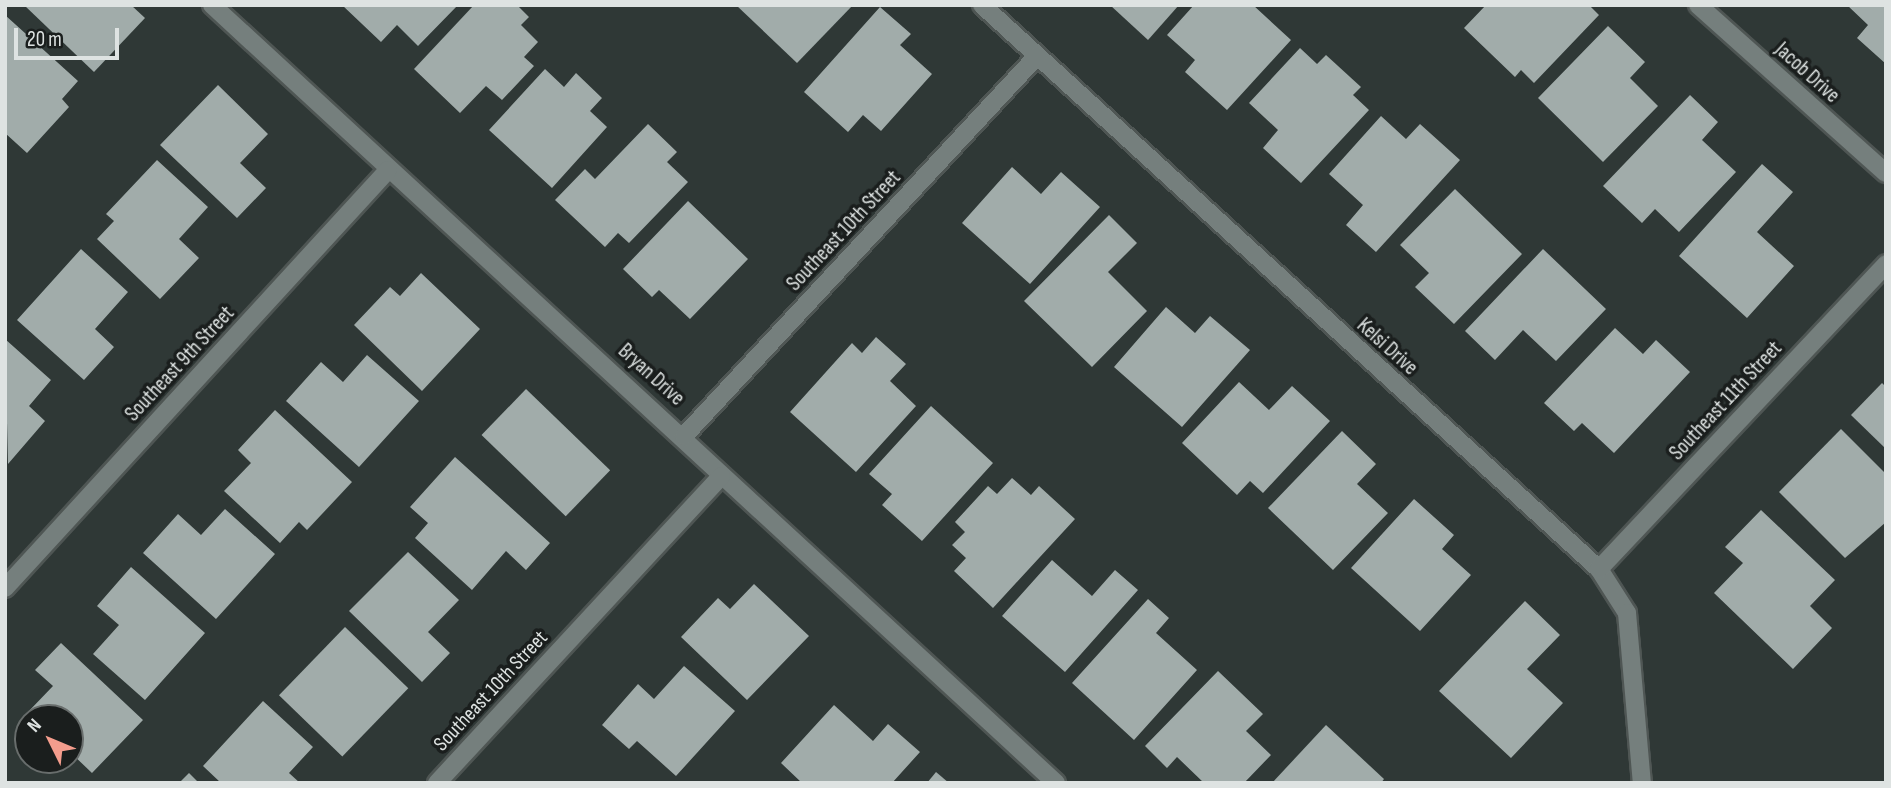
<!DOCTYPE html>
<html>
<head>
<meta charset="utf-8">
<style>
  body { margin:0 }
  #map { position:relative; width:1891px; height:788px; overflow:hidden; background:#2f3836; font-family:"Sofia Sans Condensed",sans-serif }
  div>[style] { position:absolute }
  .building>* { inset:0; background:#a1acaa; transform-origin:0 0 }
  .roads { filter:drop-shadow(2px 0 #4f5654) drop-shadow(-2px 0 #4f5654) drop-shadow(0 2px #4f5654) drop-shadow(0 -2px #4f5654) }
  .minor>* { height:18px; margin:-9px; padding:0 9px; transform-origin:9px; border-radius:9px; background:#757f7d }
  span { translate:-50% -50%; white-space:nowrap; text-align:center; line-height:1.15; -webkit-text-stroke:7px #1a1e1d; paint-order:stroke }
  .street-label { font-size:21px; color:#dee3e2 }
  .frame { position:absolute; inset:0; border:7px solid #dee3e2; pointer-events:none }
  .north { position:absolute; left:14px; top:704px; width:70px; height:70px; box-sizing:border-box; background:#1a1e1d; border:2px solid #686d6c; border-radius:50%; rotate:313deg; font-size:19px; font-weight:700; line-height:28px; text-align:center; color:#dee3e2 }
  .north::after { content:''; display:block; margin:auto; width:24px; height:32px; background:#f49d8d; clip-path:polygon(50% 0,100% 100%,50% 72%,0 100%) }
  .scale { position:absolute; left:14px; top:28px; width:105px; height:32px; box-sizing:border-box; border:4px solid #dee3e2; border-top:0; padding-left:9px; font-size:21px; line-height:24px; white-space:nowrap; color:#dee3e2; -webkit-text-stroke:5px #1a1e1d; paint-order:stroke }
</style>
</head>
<body>
<div id="map">
  <div class="building">
    <div style="clip-path:polygon(24px 5px,131px 5px,145px 18px,94px 72px)"></div>
    <div style="clip-path:polygon(342px 5px,458px 5px,418px 46px,397px 25px,381px 42px)"></div>
    <div style="clip-path:polygon(474px 5px,517px 5px,529px 17px,521px 25px,538px 42px,524px 57px,534px 66px,502px 100px,486px 86px,460px 113px,414px 69px)"></div>
    <div style="clip-path:polygon(736px 5px,853px 5px,797px 63px)"></div>
    <div style="clip-path:polygon(1110px 5px,1179px 5px,1148px 40px)"></div>
    <div style="clip-path:polygon(1194px 5px,1253px 5px,1291px 40px,1227px 110px,1185px 72px,1195px 60px,1167px 35px)"></div>
    <div style="clip-path:polygon(1486px 5px,1589px 5px,1599px 15px,1534px 83px,1521px 70px,1515px 77px,1464px 28px)"></div>
    <div style="clip-path:polygon(1847px 5px,1886px 5px,1886px 64px,1857px 38px,1868px 25px)"></div>
    <div style="clip-path:polygon(880px 7px,911px 34px,900px 45px,932px 74px,881px 131px,863px 115px,848px 132px,804px 92px)"></div>
    <div style="clip-path:polygon(5px 15px,78px 81px,62px 99px,69px 107px,27px 153px,5px 133px)"></div>
    <div style="clip-path:polygon(1608px 26px,1645px 62px,1630px 78px,1658px 106px,1603px 162px,1538px 98px)"></div>
    <div style="clip-path:polygon(1300px 48px,1317px 64px,1326px 55px,1361px 87px,1353px 95px,1369px 110px,1301px 183px,1263px 148px,1278px 130px,1249px 103px)"></div>
    <div style="clip-path:polygon(545px 69px,564px 87px,576px 73px,602px 98px,590px 111px,607px 127px,552px 188px,489px 130px)"></div>
    <div style="clip-path:polygon(218px 85px,268px 134px,240px 163px,266px 188px,237px 218px,160px 145px)"></div>
    <div style="clip-path:polygon(1690px 95px,1718px 122px,1702px 140px,1736px 172px,1679px 232px,1655px 209px,1642px 223px,1603px 186px)"></div>
    <div style="clip-path:polygon(1381px 116px,1406px 139px,1420px 124px,1460px 160px,1376px 252px,1346px 225px,1363px 205px,1329px 174px)"></div>
    <div style="clip-path:polygon(648px 124px,677px 152px,667px 162px,688px 182px,629px 243px,618px 233px,605px 247px,555px 200px,585px 169px,595px 179px)"></div>
    <div style="clip-path:polygon(157px 160px,208px 207px,179px 239px,199px 258px,160px 299px,97px 239px,114px 221px,106px 214px)"></div>
    <div style="clip-path:polygon(1762px 164px,1793px 192px,1757px 232px,1794px 266px,1747px 318px,1679px 256px)"></div>
    <div style="clip-path:polygon(1012px 167px,1041px 194px,1061px 172px,1100px 207px,1030px 284px,962px 223px)"></div>
    <div style="clip-path:polygon(1455px 189px,1522px 254px,1454px 324px,1415px 287px,1429px 273px,1400px 245px)"></div>
    <div style="clip-path:polygon(688px 201px,748px 259px,690px 319px,659px 290px,652px 297px,623px 269px)"></div>
    <div style="clip-path:polygon(1109px 215px,1137px 243px,1108px 272px,1147px 311px,1092px 367px,1024px 301px)"></div>
    <div style="clip-path:polygon(81px 249px,128px 292px,95px 329px,114px 347px,84px 380px,17px 320px)"></div>
    <div style="clip-path:polygon(1543px 249px,1606px 309px,1556px 361px,1523px 330px,1495px 360px,1465px 331px)"></div>
    <div style="clip-path:polygon(421px 273px,480px 329px,422px 391px,354px 325px,390px 287px,400px 296px)"></div>
    <div style="clip-path:polygon(1166px 307px,1195px 333px,1210px 316px,1250px 350px,1182px 427px,1114px 367px)"></div>
    <div style="clip-path:polygon(1615px 328px,1643px 354px,1656px 340px,1690px 372px,1614px 453px,1582px 423px,1574px 431px,1544px 403px)"></div>
    <div style="clip-path:polygon(876px 337px,906px 364px,890px 381px,916px 406px,856px 472px,790px 412px,852px 343px,862px 353px)"></div>
    <div style="clip-path:polygon(5px 339px,51px 380px,29px 406px,45px 421px,8px 464px)"></div>
    <div style="clip-path:polygon(367px 355px,419px 401px,359px 467px,286px 401px,321px 362px,343px 382px)"></div>
    <div style="clip-path:polygon(1239px 382px,1269px 410px,1292px 386px,1330px 421px,1263px 493px,1250px 481px,1237px 495px,1182px 443px)"></div>
    <div style="clip-path:polygon(1882px 383px,1886px 387px,1886px 449px,1851px 415px)"></div>
    <div style="left:526px;top:389px;width:117px;height:64px;rotate:44deg"></div>
    <div style="clip-path:polygon(931px 406px,993px 463px,922px 541px,882px 505px,892px 494px,869px 474px)"></div>
    <div style="clip-path:polygon(275px 410px,352px 482px,307px 530px,299px 522px,280px 543px,224px 491px,251px 463px,238px 450px)"></div>
    <div style="clip-path:polygon(1841px 429px,1886px 474px,1886px 522px,1845px 558px,1779px 492px)"></div>
    <div style="clip-path:polygon(1342px 431px,1376px 464px,1357px 484px,1388px 513px,1333px 570px,1268px 508px)"></div>
    <div style="clip-path:polygon(455px 457px,550px 543px,526px 570px,506px 551px,472px 590px,415px 538px,428px 523px,410px 507px)"></div>
    <div style="clip-path:polygon(1012px 478px,1031px 495px,1039px 486px,1075px 519px,993px 608px,954px 571px,966px 558px,952px 545px,965px 532px,955px 522px,988px 486px,997px 494px)"></div>
    <div style="clip-path:polygon(1414px 499px,1454px 535px,1442px 549px,1471px 575px,1420px 631px,1351px 568px)"></div>
    <div style="clip-path:polygon(225px 509px,275px 554px,216px 619px,143px 553px,178px 514px,201px 535px)"></div>
    <div style="clip-path:polygon(1761px 510px,1835px 580px,1810px 606px,1832px 628px,1793px 669px,1714px 593px,1743px 563px,1725px 547px)"></div>
    <div style="clip-path:polygon(408px 552px,459px 600px,428px 632px,450px 653px,422px 682px,349px 611px)"></div>
    <div style="clip-path:polygon(1052px 560px,1092px 596px,1115px 570px,1138px 590px,1065px 672px,1002px 616px)"></div>
    <div style="clip-path:polygon(131px 567px,205px 633px,145px 700px,93px 654px,119px 625px,97px 606px)"></div>
    <div style="clip-path:polygon(754px 584px,809px 636px,747px 700px,681px 637px,718px 598px,730px 609px)"></div>
    <div style="clip-path:polygon(1148px 599px,1169px 618px,1156px 633px,1197px 670px,1134px 740px,1072px 683px)"></div>
    <div style="clip-path:polygon(1525px 601px,1560px 635px,1527px 669px,1563px 703px,1511px 758px,1439px 691px)"></div>
    <div style="left:345px;top:627px;width:88px;height:95px;rotate:44deg"></div>
    <div style="clip-path:polygon(61px 643px,143px 720px,92px 773px,70px 752px,70px 718px,34px 718px,28px 712px,53px 686px,35px 670px)"></div>
    <div style="clip-path:polygon(684px 666px,735px 711px,676px 776px,637px 741px,629px 749px,602px 725px,638px 684px,654px 699px)"></div>
    <div style="clip-path:polygon(1218px 671px,1263px 714px,1246px 731px,1271px 755px,1244px 783px,1204px 783px,1177px 757px,1167px 768px,1145px 746px)"></div>
    <div style="clip-path:polygon(263px 701px,313px 747px,289px 773px,300px 783px,221px 783px,203px 766px)"></div>
    <div style="clip-path:polygon(834px 705px,873px 741px,888px 724px,920px 752px,892px 783px,802px 783px,781px 763px)"></div>
    <div style="clip-path:polygon(1326px 725px,1384px 779px,1381px 783px,1272px 783px)"></div>
    <div style="clip-path:polygon(936px 772px,949px 783px,927px 783px)"></div>
    <div style="clip-path:polygon(189px 773px,199px 783px,179px 783px)"></div>
  </div>
  <div class="roads">
    <div class="minor">
      <div style="left:212px;top:5px;width:1148px;rotate:42.67deg"></div>
      <div style="left:982px;top:5px;width:836px;rotate:42.43deg"></div>
      <div style="left:1599px;top:569px;width:52px;rotate:57.5deg"></div>
      <div style="left:1627px;top:613px;width:171px;rotate:85deg"></div>
      <div style="left:1698px;top:5px;width:252px;rotate:41.8deg"></div>
      <div style="left:684px;top:436px;width:519px;rotate:-47.11deg"></div>
      <div style="left:1599px;top:569px;width:419px;rotate:-46.7deg"></div>
      <div style="left:5px;top:588px;width:567px;rotate:-47.5deg"></div>
      <div style="left:437px;top:783px;width:418px;rotate:-47.2deg"></div>
    </div>
  </div>
  <div class="street-label">
    <span style="left:1807px;top:73px;rotate:42deg">Jacob Drive</span>
    <span style="left:844px;top:231px;rotate:-47deg">Southeast 10th Street</span>
    <span style="left:1387px;top:347px;rotate:42deg">Kelsi Drive</span>
    <span style="left:180px;top:364px;rotate:-47deg">Southeast 9th Street</span>
    <span style="left:651px;top:375px;rotate:42deg">Bryan Drive</span>
    <span style="left:1726px;top:401px;rotate:-47deg">Southeast 11th Street</span>
    <span style="left:491px;top:691px;rotate:-47deg">Southeast 10th Street</span>
  </div>
  <div class="frame"></div>
  <div class="north">N</div>
  <div class="scale">20 m</div>
</div>
</body>
</html>
